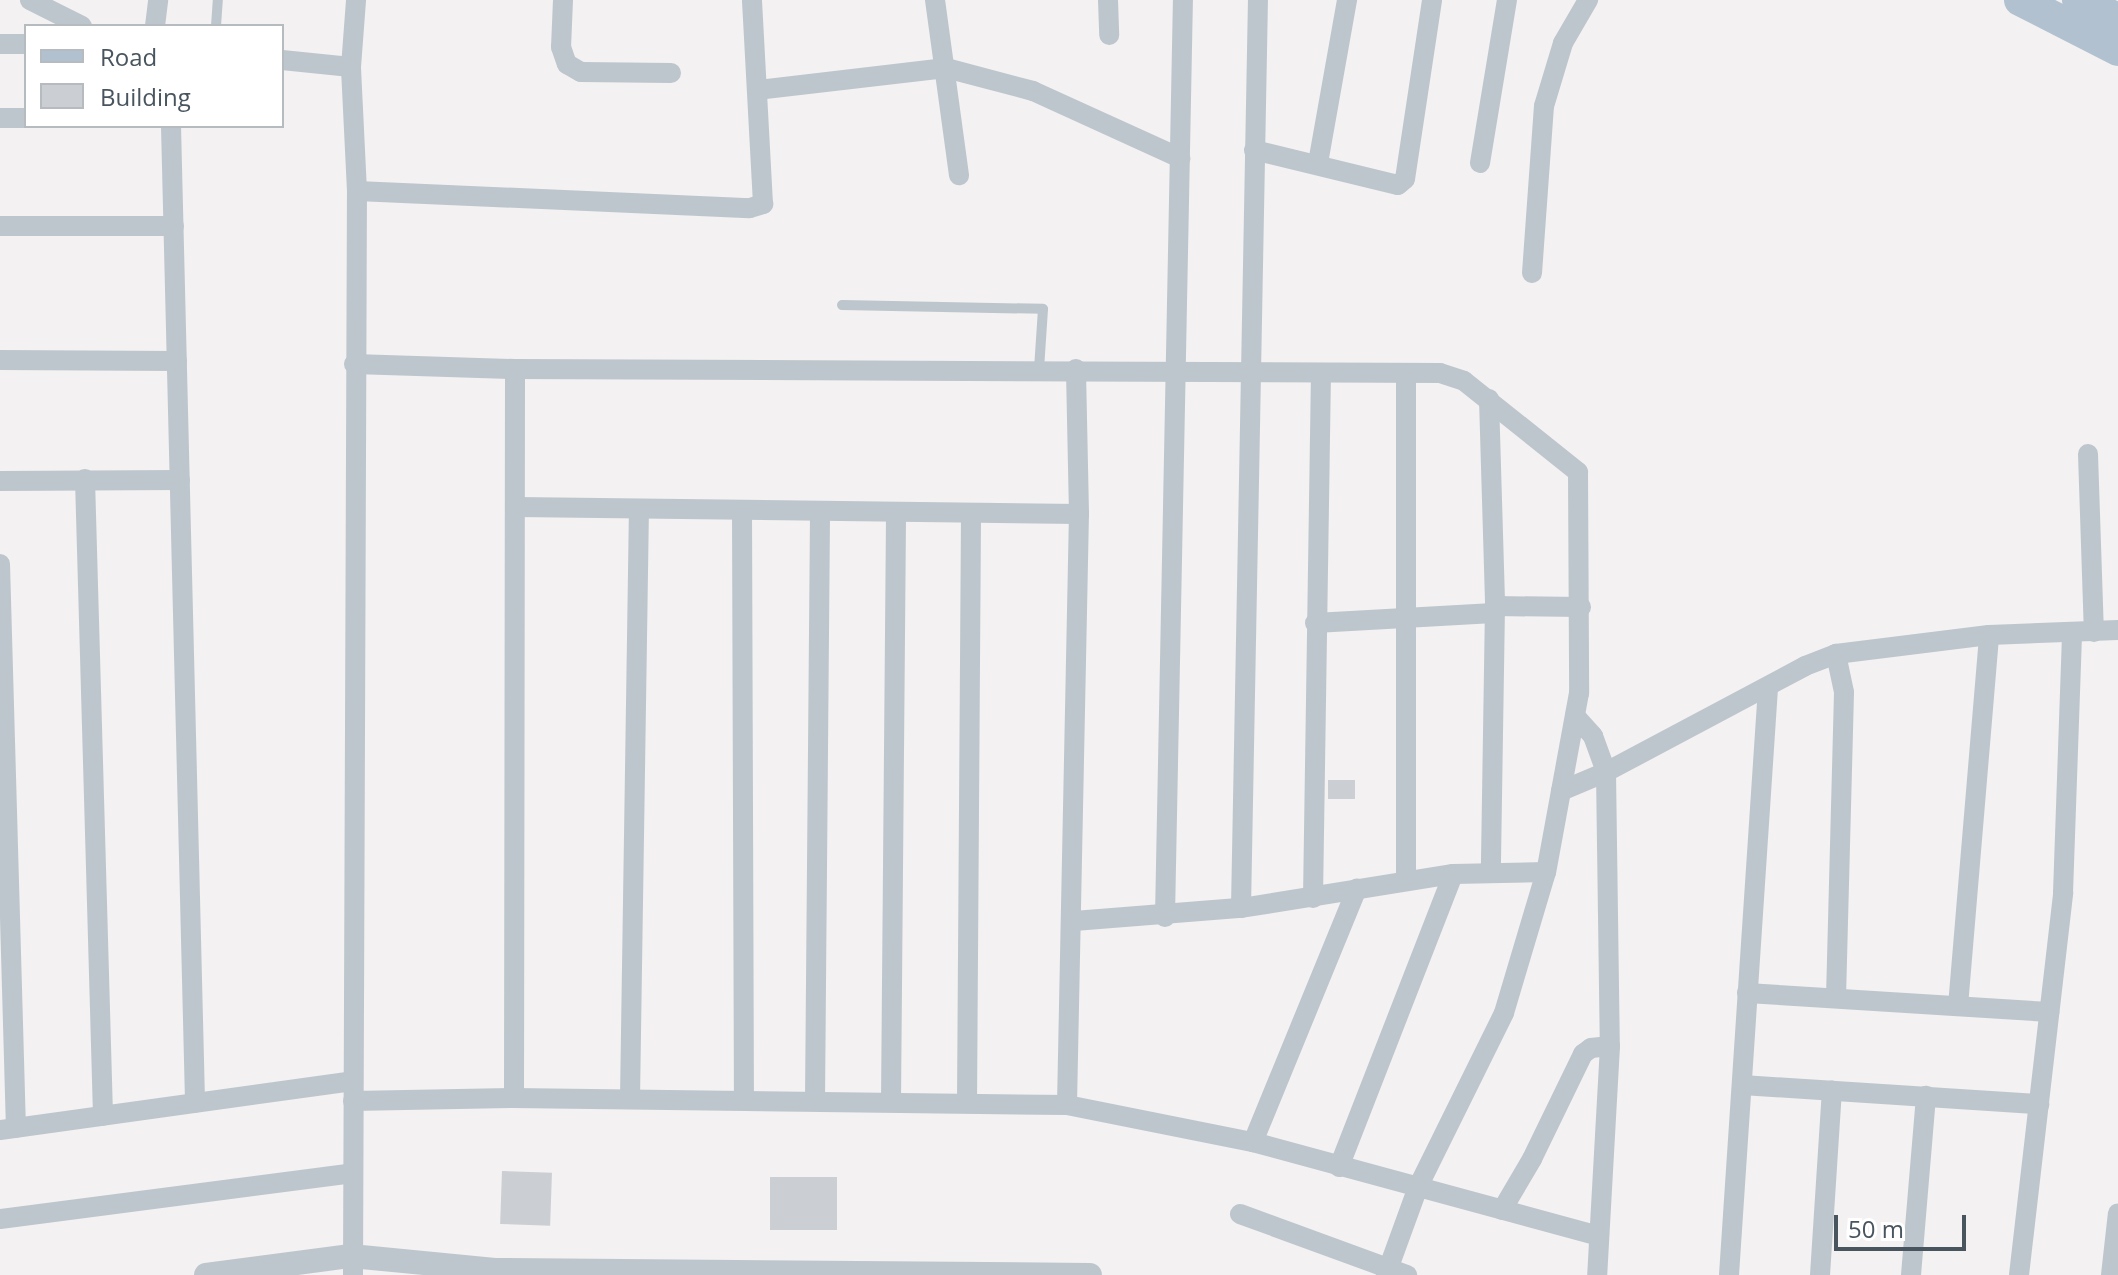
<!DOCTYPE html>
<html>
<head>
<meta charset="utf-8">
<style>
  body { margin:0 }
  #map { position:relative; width:2118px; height:1275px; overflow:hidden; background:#f3f1f1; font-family:"Open Sans",sans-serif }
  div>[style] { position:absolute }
  .building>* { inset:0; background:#cbced3; transform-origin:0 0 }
  .service>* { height:10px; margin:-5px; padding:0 5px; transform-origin:5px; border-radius:5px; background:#bdc6cd }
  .minor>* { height:20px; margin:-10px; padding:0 10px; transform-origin:10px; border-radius:10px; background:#bdc6cd }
  .tertiary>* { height:24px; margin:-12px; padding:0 12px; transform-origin:12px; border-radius:12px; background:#bdc6cd }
  .primary>* { height:32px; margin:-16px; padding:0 16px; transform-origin:16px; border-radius:16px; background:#b2c1cf }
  span { translate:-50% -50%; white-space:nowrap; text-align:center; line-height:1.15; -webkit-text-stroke:6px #fff; paint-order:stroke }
  .legend { position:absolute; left:24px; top:24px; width:260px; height:104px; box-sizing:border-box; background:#fff; border:2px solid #b6bbbf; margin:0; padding:10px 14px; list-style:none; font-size:24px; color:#49555e }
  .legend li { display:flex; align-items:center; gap:16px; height:40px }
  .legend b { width:40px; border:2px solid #b6bbbf }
  .scale { position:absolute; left:1834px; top:1215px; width:132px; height:36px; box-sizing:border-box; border:4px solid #49555e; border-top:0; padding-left:10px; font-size:24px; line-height:28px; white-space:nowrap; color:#49555e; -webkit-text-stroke:6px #fff; paint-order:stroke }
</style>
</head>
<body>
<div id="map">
  <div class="building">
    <div style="left:1328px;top:780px;width:27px;height:19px"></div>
    <div style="left:502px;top:1171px;width:50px;height:53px;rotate:2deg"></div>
    <div style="left:770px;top:1177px;width:67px;height:53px"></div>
  </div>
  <div class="service">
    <div style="left:216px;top:26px;width:26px;rotate:-86deg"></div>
    <div style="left:842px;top:305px;width:201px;rotate:1.1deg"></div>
    <div style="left:1043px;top:309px;width:60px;rotate:93.8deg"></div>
  </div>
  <div class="minor">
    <div style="left:30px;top:0;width:58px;rotate:26.6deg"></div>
    <div style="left:563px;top:0;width:47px;rotate:92.4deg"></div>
    <div style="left:561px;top:47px;width:18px;rotate:71deg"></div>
    <div style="left:567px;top:64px;width:16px;rotate:30deg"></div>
    <div style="left:581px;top:72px;width:90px;rotate:0.6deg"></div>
    <div style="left:935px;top:0;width:177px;rotate:82.2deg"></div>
    <div style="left:1108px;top:0;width:35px;rotate:88deg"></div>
    <div style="left:155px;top:26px;width:26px;rotate:-83deg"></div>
    <div style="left:0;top:44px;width:26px"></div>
    <div style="left:282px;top:60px;width:69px;rotate:5.8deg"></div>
    <div style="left:758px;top:90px;width:189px;rotate:-6.7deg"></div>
    <div style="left:946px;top:68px;width:90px;rotate:14.8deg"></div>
    <div style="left:1033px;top:91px;width:162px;rotate:24.5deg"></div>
    <div style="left:0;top:118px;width:26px"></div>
    <div style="left:171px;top:126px;width:977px;rotate:88.59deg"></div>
    <div style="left:1254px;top:150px;width:148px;rotate:13.7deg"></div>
    <div style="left:1398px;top:185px;width:9px;rotate:-41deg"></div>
    <div style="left:1405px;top:179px;width:181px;rotate:-81.4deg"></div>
    <div style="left:1318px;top:163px;width:166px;rotate:-79.9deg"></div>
    <div style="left:1480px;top:163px;width:165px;rotate:-80.6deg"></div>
    <div style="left:357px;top:191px;width:393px;rotate:2.5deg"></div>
    <div style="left:750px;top:208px;width:14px;rotate:-17deg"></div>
    <div style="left:763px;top:204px;width:204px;rotate:-93.1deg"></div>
    <div style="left:0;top:226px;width:174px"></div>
    <div style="left:1532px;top:273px;width:167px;rotate:-85.9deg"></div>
    <div style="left:1544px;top:106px;width:66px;rotate:-73.2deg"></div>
    <div style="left:1563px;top:43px;width:50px;rotate:-59.8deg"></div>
    <div style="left:0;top:360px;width:177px;rotate:0.3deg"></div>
    <div style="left:354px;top:364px;width:161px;rotate:1.8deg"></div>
    <div style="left:515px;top:369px;width:925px;rotate:0.25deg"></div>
    <div style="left:1440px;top:373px;width:25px;rotate:18deg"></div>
    <div style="left:1464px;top:381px;width:146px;rotate:38.6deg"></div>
    <div style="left:1578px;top:472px;width:221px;rotate:89.7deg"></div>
    <div style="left:1579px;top:693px;width:182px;rotate:100.4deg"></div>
    <div style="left:1546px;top:872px;width:147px;rotate:106.6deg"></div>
    <div style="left:1504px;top:1013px;width:194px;rotate:116.3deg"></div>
    <div style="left:1418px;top:1187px;width:94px;rotate:110deg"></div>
    <div style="left:1489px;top:399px;width:207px;rotate:88.3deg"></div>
    <div style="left:1495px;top:606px;width:266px;rotate:90.9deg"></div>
    <div style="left:2088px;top:454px;width:178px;rotate:88.1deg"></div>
    <div style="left:85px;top:479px;width:637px;rotate:88.38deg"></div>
    <div style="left:0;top:481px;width:180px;rotate:-0.3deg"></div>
    <div style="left:517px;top:507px;width:562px;rotate:0.71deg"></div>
    <div style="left:742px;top:510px;width:590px;rotate:89.81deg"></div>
    <div style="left:0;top:564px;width:564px;rotate:88.38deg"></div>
    <div style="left:1495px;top:606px;width:86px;rotate:0.7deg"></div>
    <div style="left:1315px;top:623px;width:179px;rotate:-3.2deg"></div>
    <div style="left:1575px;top:716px;width:27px;rotate:48deg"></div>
    <div style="left:1593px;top:736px;width:38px;rotate:70deg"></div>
    <div style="left:1606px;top:772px;width:274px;rotate:89.2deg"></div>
    <div style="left:1610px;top:1046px;width:229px;rotate:93.2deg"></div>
    <div style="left:1561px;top:791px;width:49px;rotate:-22.9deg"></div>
    <div style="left:1606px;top:772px;width:225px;rotate:-28deg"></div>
    <div style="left:1805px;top:666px;width:33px;rotate:-21deg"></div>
    <div style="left:1836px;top:654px;width:154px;rotate:-7.1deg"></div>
    <div style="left:1989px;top:635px;width:129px;rotate:-2.2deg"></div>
    <div style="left:1406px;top:881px;width:508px;rotate:-90deg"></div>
    <div style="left:1313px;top:898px;width:525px;rotate:-89.13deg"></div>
    <div style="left:1241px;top:908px;width:908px;rotate:-88.93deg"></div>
    <div style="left:1165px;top:917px;width:917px;rotate:-88.88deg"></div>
    <div style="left:1074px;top:921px;width:168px;rotate:-4.5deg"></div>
    <div style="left:1241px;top:908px;width:215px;rotate:-9.1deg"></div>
    <div style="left:1453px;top:874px;width:93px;rotate:-1.2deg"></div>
    <div style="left:1747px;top:993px;width:303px;rotate:3.6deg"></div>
    <div style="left:1836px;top:998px;width:306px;rotate:-88.5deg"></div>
    <div style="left:1844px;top:692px;width:39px;rotate:-102deg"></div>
    <div style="left:1958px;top:1006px;width:372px;rotate:-85.2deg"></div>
    <div style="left:1742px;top:1085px;width:298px;rotate:3.7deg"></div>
    <div style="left:514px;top:1098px;width:729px;rotate:-89.92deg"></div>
    <div style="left:630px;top:1099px;width:590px;rotate:-89.13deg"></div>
    <div style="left:353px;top:1101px;width:161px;rotate:-1.1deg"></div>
    <div style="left:514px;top:1098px;width:553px;rotate:0.73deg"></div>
    <div style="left:1067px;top:1105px;width:190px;rotate:11.3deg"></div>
    <div style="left:1253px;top:1142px;width:358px;rotate:15.2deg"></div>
    <div style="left:815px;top:1101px;width:590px;rotate:-89.51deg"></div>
    <div style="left:891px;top:1102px;width:590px;rotate:-89.51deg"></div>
    <div style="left:967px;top:1103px;width:590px;rotate:-89.61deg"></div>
    <div style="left:1067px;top:1105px;width:591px;rotate:-88.84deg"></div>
    <div style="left:1079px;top:514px;width:145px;rotate:-91.2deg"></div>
    <div style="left:0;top:1130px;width:356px;rotate:-7.9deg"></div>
    <div style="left:1253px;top:1142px;width:274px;rotate:-67.7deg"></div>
    <div style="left:1339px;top:1167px;width:314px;rotate:-68.7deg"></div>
    <div style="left:1502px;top:1210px;width:59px;rotate:-59.5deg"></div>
    <div style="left:1532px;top:1159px;width:117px;rotate:-64.1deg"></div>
    <div style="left:1583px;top:1054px;width:10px;rotate:-37deg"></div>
    <div style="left:1591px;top:1048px;width:19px;rotate:-6deg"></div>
    <div style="left:1240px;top:1214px;width:178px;rotate:20.1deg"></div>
    <div style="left:0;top:1219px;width:356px;rotate:-7.4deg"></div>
    <div style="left:353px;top:1275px;width:1084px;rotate:-89.79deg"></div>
    <div style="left:357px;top:191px;width:124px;rotate:-92.8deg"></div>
    <div style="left:351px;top:67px;width:67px;rotate:-85.7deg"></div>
    <div style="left:1729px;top:1275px;width:588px;rotate:-86.2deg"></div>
    <div style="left:1820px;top:1275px;width:185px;rotate:-86.3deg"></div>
    <div style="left:1911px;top:1275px;width:180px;rotate:-85.2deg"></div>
    <div style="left:2019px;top:1275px;width:385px;rotate:-83.4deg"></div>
    <div style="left:2063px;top:893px;width:260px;rotate:-88deg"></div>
    <div style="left:2111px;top:1275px;width:62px;rotate:-83.6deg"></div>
  </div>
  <div class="tertiary">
    <div style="left:206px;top:1275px;width:146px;rotate:-7.5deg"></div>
    <div style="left:351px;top:1256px;width:147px;rotate:5.5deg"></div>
    <div style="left:497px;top:1270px;width:593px;rotate:0.48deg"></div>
  </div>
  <div class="primary">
    <div style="left:2020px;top:0;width:110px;rotate:27deg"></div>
    <div style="left:2078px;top:0;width:44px;rotate:25.4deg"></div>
  </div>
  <ul class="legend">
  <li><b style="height:10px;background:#b2c1cf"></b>Road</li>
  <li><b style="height:22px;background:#cbced3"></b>Building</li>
  </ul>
  <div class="scale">50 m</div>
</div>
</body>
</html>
